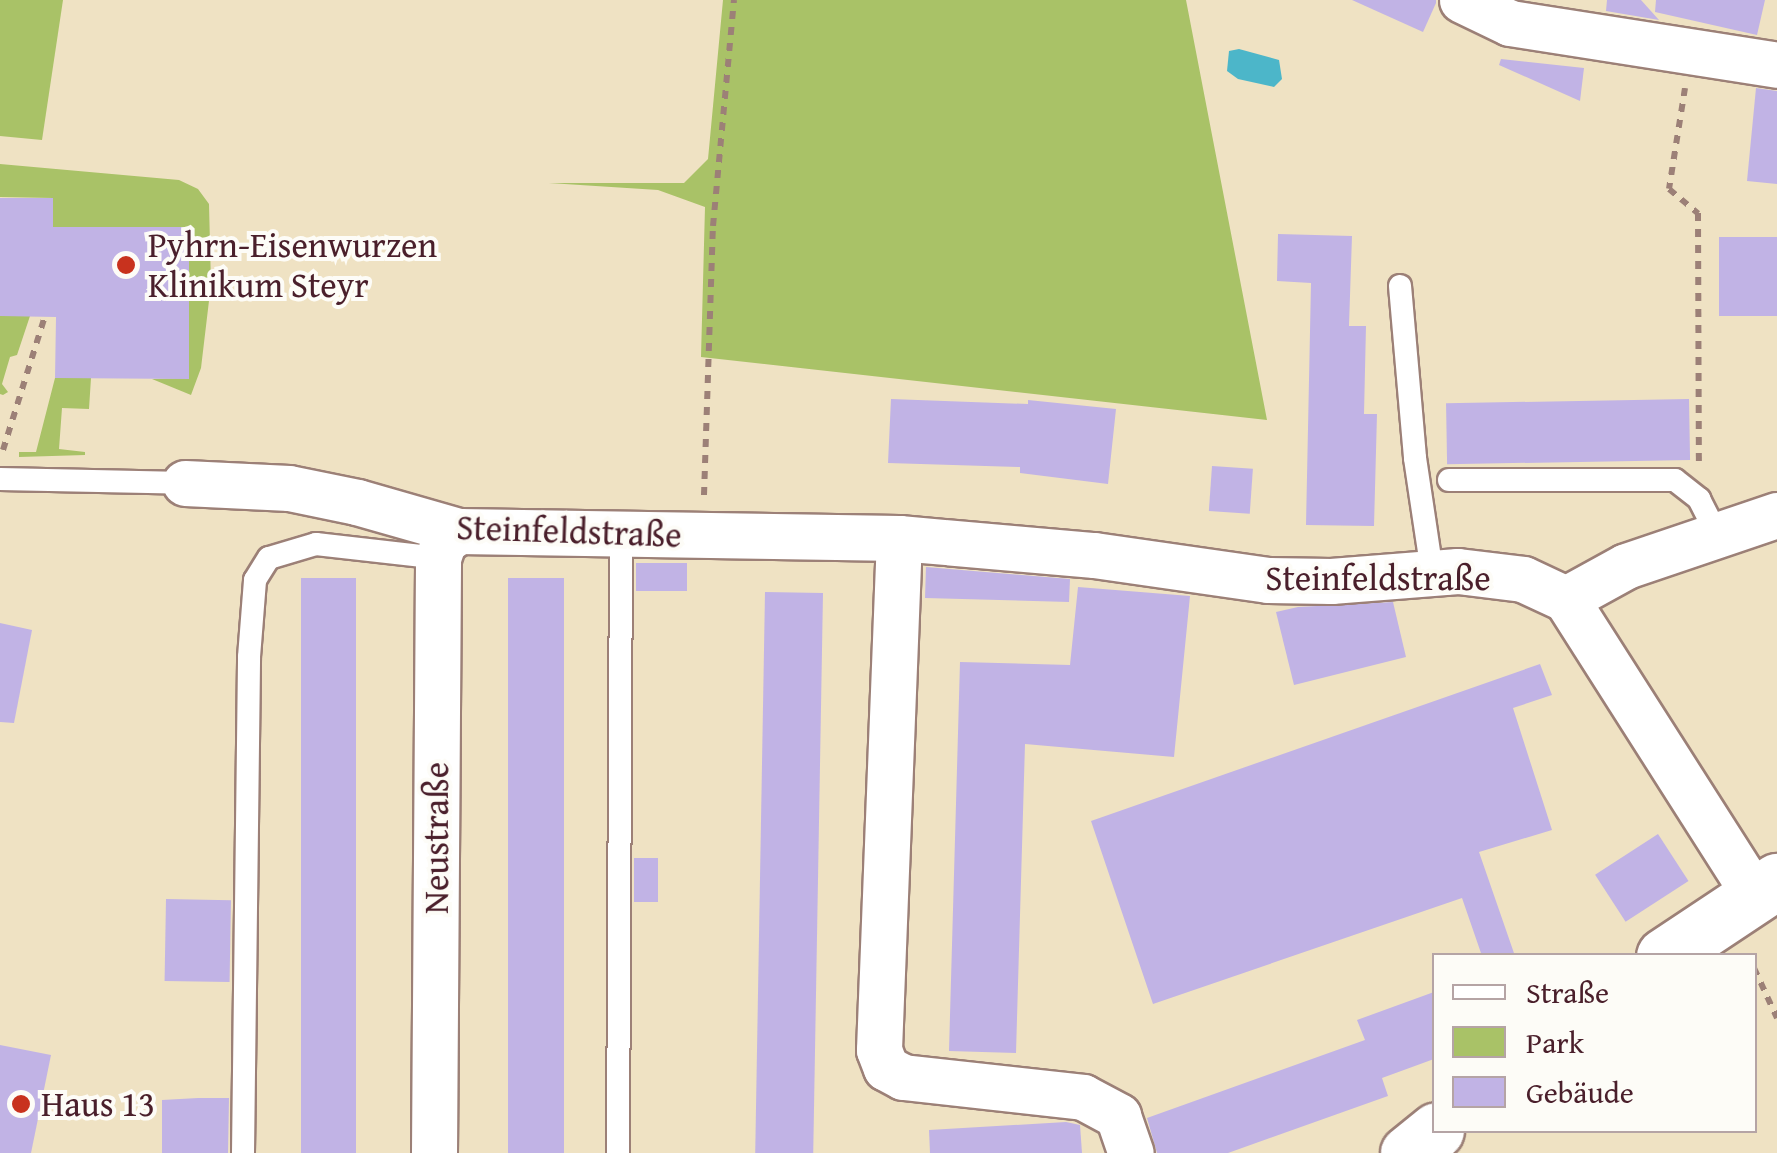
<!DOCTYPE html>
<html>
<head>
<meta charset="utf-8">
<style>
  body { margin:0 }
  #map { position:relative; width:1777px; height:1153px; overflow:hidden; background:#efe2c3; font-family:"Gentium Book Plus",serif }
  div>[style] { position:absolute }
  .green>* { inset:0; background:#a9c267 }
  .water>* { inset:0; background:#4cb6c9 }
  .building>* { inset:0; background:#c1b3e5; transform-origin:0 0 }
  .path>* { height:6px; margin-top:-3px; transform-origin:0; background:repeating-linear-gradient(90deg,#9c8077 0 8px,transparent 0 16px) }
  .roads { filter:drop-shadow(2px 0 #9c8077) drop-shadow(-2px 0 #9c8077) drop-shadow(0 2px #9c8077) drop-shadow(0 -2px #9c8077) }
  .lane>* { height:22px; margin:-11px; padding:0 11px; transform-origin:11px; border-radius:11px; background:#fff }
  .street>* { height:45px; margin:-22.5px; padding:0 22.5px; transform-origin:22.5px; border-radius:22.5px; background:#fff }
  .primary>* { height:55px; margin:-27.5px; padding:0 27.5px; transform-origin:27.5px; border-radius:27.5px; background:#fff }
  .dots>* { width:28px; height:28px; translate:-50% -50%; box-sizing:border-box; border:5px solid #fdfcf7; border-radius:50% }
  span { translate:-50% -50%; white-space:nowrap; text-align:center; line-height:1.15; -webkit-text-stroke:8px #fdfcf7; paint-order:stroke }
  .poi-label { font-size:35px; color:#4a1f2b }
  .left { translate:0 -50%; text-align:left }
  .street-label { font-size:35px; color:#4a1f2b }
  .legend { position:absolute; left:1432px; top:953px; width:325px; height:180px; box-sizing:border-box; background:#fdfcf7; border:2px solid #b5a4a5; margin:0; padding:12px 18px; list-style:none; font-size:30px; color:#4a1f2b }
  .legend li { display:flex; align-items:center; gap:20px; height:50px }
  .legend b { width:50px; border:2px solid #b5a4a5 }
</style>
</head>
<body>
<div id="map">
  <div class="green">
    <div style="clip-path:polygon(0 0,63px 0,42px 140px,0 136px)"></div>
    <div style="clip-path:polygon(723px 0,1186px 0,1267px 420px,701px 357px,705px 207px,658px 190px,549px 183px,684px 183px,708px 159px)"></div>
    <div style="clip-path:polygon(0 164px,179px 180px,198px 189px,209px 204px,211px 284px,201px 368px,191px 395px,152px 379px,189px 378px,189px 227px,53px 227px,53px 198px,0 197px)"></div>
    <div style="clip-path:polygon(0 316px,30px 316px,17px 355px,10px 357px,2px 384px,8px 392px,3px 395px,0 394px)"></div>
    <div style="clip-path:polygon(55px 378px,91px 378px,89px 409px,62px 408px,59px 449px,85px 452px,85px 455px,19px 457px,19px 452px,36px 452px)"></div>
  </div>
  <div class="water">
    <div style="clip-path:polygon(1239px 49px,1279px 60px,1282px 79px,1274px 87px,1238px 79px,1227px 71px,1229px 51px)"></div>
  </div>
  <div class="building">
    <div style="clip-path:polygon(1352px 0,1436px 0,1436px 3px,1423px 32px)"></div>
    <div style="clip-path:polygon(1607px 0,1641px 0,1659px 20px,1606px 11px)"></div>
    <div style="clip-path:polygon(1656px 0,1765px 0,1757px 35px,1655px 12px)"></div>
    <div style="clip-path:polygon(1501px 59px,1584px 68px,1580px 101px,1499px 65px)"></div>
    <div style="clip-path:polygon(1756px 88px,1777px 91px,1777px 184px,1747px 181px)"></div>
    <div style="clip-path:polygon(0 198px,53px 198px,53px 227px,189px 227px,189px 379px,55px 378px,56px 317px,0 316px)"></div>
    <div style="clip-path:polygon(1278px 234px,1352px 236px,1349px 326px,1366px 326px,1364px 414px,1377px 414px,1374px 526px,1306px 525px,1311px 283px,1277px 281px)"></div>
    <div style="left:1777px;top:237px;width:79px;height:58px;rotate:90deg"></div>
    <div style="clip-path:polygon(891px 399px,1028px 404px,1028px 400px,1116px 409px,1108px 484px,1020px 473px,1020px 467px,888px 463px)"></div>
    <div style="left:1689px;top:399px;width:61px;height:243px;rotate:89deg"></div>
    <div style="left:1212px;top:466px;width:41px;height:45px;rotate:4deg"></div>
    <div style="left:636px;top:563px;width:51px;height:28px"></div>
    <div style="clip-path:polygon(926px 567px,1070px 579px,1069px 602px,925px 598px)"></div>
    <div style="left:301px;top:578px;width:55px;height:575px"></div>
    <div style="left:508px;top:578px;width:56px;height:575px"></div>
    <div style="clip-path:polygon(1078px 587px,1190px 596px,1174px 757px,1025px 744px,1016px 1053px,949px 1051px,960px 662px,1070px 665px)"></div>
    <div style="left:765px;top:592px;width:58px;height:561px;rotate:1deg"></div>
    <div style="clip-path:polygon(1393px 602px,1406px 657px,1294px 685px,1276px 612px,1298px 607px)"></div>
    <div style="clip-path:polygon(0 623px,32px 630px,14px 723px,0 722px)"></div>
    <div style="clip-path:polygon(1540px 664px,1552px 695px,1513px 708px,1552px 830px,1479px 852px,1515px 956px,1482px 956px,1462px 898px,1153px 1004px,1091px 821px)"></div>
    <div style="left:1658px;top:834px;width:56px;height:75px;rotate:57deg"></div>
    <div style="left:634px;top:858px;width:24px;height:44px"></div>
    <div style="left:166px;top:899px;width:65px;height:82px;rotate:1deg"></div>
    <div style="clip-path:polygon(1434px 992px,1434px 1059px,1382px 1078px,1388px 1096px,1228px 1153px,1157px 1153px,1147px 1118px,1365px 1040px,1357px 1020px)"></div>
    <div style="clip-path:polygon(0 1045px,51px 1055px,31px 1153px,0 1153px)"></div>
    <div style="clip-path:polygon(198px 1098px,229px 1098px,228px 1153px,162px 1153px,162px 1100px)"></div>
    <div style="clip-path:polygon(1066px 1122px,1080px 1125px,1082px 1153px,930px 1153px,929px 1130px)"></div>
  </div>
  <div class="path">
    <div style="left:1685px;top:88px;width:102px;rotate:99deg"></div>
    <div style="left:1669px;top:189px;width:38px;rotate:40deg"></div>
    <div style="left:1698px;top:213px;width:252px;rotate:89.8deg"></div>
    <div style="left:3px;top:450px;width:140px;rotate:-72.6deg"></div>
    <div style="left:704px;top:495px;width:269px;rotate:-88.1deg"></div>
    <div style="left:713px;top:226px;width:227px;rotate:-84.7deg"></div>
    <div style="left:1754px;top:968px;width:55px;rotate:65.3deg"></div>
  </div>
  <div class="roads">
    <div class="lane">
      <div style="left:1400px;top:286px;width:173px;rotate:85deg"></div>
      <div style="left:1415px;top:458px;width:115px;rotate:81.5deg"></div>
      <div style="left:0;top:479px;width:185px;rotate:1.2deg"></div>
      <div style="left:1449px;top:480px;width:226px"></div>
      <div style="left:1675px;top:480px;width:31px;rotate:38deg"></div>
      <div style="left:1699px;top:499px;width:39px;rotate:63deg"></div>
      <div style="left:243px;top:1153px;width:496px;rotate:-89.3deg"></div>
      <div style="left:249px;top:657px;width:77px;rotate:-85.5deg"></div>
      <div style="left:255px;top:580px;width:26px;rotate:-58deg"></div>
      <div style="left:269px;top:558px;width:49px;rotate:-16.6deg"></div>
      <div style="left:316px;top:544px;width:123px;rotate:6.5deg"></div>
      <div style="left:618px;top:1153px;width:617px;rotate:-89.72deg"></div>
    </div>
    <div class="street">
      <div style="left:1462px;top:0;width:53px;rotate:25.6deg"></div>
      <div style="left:1510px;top:23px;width:270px;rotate:8.9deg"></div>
      <div style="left:185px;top:483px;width:104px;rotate:2.8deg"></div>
      <div style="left:289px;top:488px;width:69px;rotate:11.6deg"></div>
      <div style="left:357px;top:502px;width:106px;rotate:15.9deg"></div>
      <div style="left:459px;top:531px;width:440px;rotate:0.9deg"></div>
      <div style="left:899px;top:538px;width:196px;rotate:5deg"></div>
      <div style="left:1094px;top:555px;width:176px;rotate:8.2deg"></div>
      <div style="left:1268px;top:580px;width:63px;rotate:0.9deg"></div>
      <div style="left:1331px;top:581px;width:127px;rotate:-4.5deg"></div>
      <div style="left:1458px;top:571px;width:65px;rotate:7deg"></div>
      <div style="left:1523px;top:579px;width:47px;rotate:24.9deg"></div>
      <div style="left:1566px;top:599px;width:350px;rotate:57.5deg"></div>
      <div style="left:899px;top:538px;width:512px;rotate:92.24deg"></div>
      <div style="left:879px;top:1050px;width:19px;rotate:69deg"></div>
      <div style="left:886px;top:1068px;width:19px;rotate:28deg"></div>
      <div style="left:903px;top:1077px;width:181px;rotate:6.3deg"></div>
      <div style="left:1083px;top:1097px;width:40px;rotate:28deg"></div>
      <div style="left:1118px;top:1116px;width:39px;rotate:71deg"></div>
      <div style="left:1566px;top:599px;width:68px;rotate:-28.8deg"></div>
      <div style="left:1626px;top:566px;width:159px;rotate:-18.7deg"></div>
      <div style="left:434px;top:1153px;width:595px;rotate:-89.61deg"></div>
      <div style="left:438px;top:558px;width:18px;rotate:-71deg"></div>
      <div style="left:444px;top:541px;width:18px;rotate:-34deg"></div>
    </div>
    <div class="primary">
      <div style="left:1664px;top:956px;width:136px;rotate:-33.6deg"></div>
      <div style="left:1408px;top:1153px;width:36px;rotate:-39deg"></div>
    </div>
  </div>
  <div class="dots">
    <div style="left:126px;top:265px;background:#c8321e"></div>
    <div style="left:21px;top:1104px;background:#c8321e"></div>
  </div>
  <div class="poi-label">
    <span class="left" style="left:148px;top:265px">Pyhrn-Eisenwurzen<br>Klinikum Steyr</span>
    <span class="left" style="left:41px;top:1104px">Haus 13</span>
  </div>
  <div class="street-label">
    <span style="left:569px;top:531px;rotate:2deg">Steinfeldstraße</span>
    <span style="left:1378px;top:578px">Steinfeldstraße</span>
    <span style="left:436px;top:838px;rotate:-90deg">Neustraße</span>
  </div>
  <ul class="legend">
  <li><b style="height:12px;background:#fff"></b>Straße</li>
  <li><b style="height:28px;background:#a9c267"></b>Park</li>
  <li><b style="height:28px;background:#c1b3e5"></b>Gebäude</li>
  </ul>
</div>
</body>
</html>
